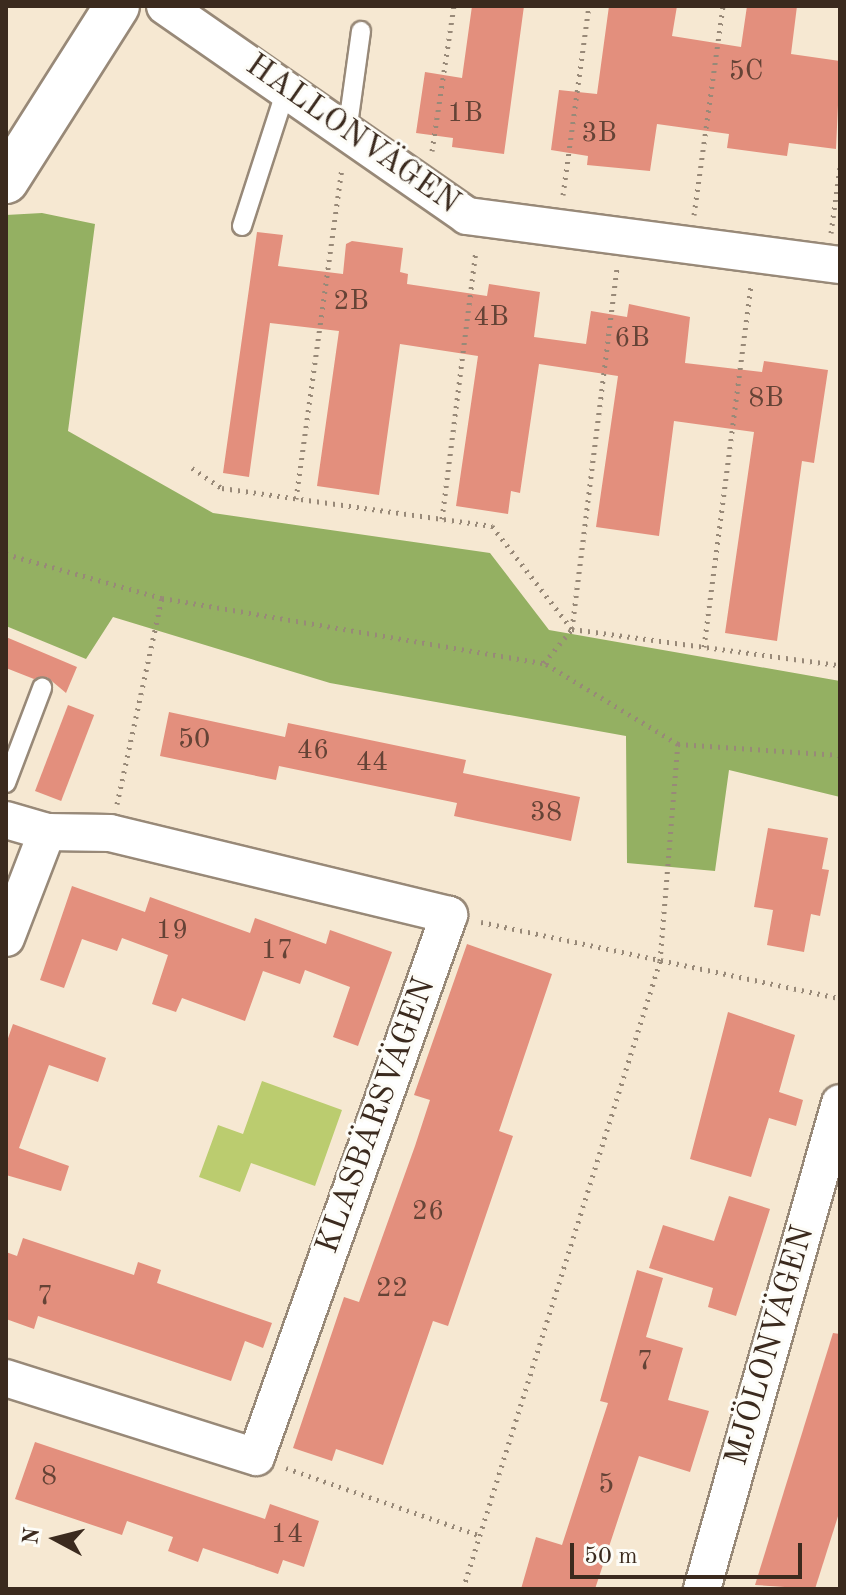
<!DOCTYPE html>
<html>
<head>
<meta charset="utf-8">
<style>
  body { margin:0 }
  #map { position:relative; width:846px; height:1595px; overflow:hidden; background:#f6e8d2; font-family:"Old Standard TT",serif }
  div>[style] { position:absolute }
  .green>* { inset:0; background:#bbcc6f }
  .forest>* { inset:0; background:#94b062 }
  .building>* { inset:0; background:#e38f7d; transform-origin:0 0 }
  .path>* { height:5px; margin-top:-2.5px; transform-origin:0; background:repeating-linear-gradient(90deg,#988978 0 2px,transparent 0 8px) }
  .roads { filter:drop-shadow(2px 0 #988978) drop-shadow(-2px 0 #988978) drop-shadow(0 2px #988978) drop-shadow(0 -2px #988978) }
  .lane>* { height:18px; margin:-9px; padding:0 9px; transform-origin:9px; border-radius:9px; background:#fff }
  .street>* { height:36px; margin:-18px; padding:0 18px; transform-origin:18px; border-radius:18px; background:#fff }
  .secondary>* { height:44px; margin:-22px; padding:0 22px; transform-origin:22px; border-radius:22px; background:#fff }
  span { translate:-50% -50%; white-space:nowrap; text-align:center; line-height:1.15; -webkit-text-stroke:6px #fdfcf7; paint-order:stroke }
  .number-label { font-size:28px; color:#654336 }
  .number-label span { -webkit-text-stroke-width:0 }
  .street-label { font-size:32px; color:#3b2a1e }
  .frame { position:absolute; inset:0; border:8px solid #3b2a1e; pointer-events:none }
  .north { position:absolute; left:16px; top:1499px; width:80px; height:80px; -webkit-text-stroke:6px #fdfcf7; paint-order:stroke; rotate:277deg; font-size:22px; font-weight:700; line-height:32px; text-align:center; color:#3b2a1e }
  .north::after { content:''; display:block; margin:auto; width:28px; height:36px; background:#3b2a1e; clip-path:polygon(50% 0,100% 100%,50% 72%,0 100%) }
  .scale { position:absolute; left:570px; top:1543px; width:232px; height:36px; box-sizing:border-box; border:4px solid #3b2a1e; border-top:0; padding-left:10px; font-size:24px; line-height:28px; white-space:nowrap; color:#3b2a1e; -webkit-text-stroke:6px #fdfcf7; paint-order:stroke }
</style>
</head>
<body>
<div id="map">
  <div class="green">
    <div style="clip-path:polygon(262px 1081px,342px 1110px,315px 1186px,251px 1163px,240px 1192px,199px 1177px,218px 1125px,243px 1134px)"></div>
  </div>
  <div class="forest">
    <div style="clip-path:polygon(42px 213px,95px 224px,68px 431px,213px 513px,490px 553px,549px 630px,840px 681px,840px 797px,729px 770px,715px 871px,627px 863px,626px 736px,330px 683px,113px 617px,86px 659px,6px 626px,6px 215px)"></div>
  </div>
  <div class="building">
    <div style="clip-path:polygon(472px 6px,524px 6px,504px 154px,452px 147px,453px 138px,416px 133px,425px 72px,462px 78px)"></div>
    <div style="clip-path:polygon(609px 6px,677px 6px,672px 36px,741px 47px,747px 6px,797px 6px,791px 54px,840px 61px,836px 149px,789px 143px,787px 156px,727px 148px,729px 134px,657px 124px,650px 171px,587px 165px,588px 156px,551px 150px,559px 90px,597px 94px)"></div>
    <div style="clip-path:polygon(257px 232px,283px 235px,278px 266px,343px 274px,346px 244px,352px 241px,403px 248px,400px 272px,408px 274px,407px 284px,487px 296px,489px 284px,540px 292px,534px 337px,586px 344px,591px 311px,627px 317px,629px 304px,690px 317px,685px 363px,762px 372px,764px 361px,828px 370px,814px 463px,802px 461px,777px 641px,725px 633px,754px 432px,674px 421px,659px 536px,596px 527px,618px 376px,539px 364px,520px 493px,511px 491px,508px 514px,456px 506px,478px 356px,400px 344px,379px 495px,317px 486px,339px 331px,270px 323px,249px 477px,223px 473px)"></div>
    <div style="clip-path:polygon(6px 637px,77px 667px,66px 693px,47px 677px,34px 679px,6px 668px)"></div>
    <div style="left:68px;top:705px;width:28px;height:92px;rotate:21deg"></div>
    <div style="clip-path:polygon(169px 712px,285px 737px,288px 723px,466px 760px,463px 773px,580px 797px,571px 841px,454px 816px,457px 803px,279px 766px,276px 780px,160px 756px)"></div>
    <div style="clip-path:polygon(768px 828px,828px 838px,822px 869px,829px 870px,820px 916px,811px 914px,804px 952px,767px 945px,773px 910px,754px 907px)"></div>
    <div style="clip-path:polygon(72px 886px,145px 912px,150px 897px,250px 933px,255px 918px,326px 944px,330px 930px,392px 952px,358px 1046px,333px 1037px,350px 987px,305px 970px,300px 984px,263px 971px,245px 1021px,182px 998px,176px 1012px,152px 1004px,168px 955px,122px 938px,117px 951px,82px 939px,64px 988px,40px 980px)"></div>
    <div style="clip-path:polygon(467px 944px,552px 974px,499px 1131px,513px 1136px,448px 1326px,433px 1321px,383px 1465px,336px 1449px,332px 1461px,293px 1448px,344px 1297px,359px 1302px,415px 1146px,430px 1100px,414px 1095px)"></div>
    <div style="clip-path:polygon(728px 1012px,795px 1035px,779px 1092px,803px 1100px,796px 1126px,769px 1118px,751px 1177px,690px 1159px)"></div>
    <div style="clip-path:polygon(13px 1024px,106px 1058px,98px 1082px,49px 1065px,19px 1148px,69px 1166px,61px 1191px,6px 1175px,6px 1044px)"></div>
    <div style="clip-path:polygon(729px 1196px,770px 1209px,736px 1316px,708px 1307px,713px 1288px,649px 1268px,663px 1225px,714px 1241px)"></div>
    <div style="clip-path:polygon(23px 1238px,134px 1275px,138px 1262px,161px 1270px,157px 1283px,272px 1323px,263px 1348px,245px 1341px,231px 1381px,38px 1316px,34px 1329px,6px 1319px,6px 1252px,17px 1256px)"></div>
    <div style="clip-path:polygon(637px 1270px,663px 1278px,646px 1337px,683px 1348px,668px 1400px,709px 1411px,690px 1472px,639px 1456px,595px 1589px,521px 1589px,536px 1537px,562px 1545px,608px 1403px,600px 1401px)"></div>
    <div style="clip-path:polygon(833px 1333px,840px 1334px,840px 1510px,815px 1589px,755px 1585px)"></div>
    <div style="clip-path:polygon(35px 1442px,265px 1519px,270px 1504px,319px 1521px,304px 1567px,283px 1560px,278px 1574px,203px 1548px,198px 1562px,168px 1551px,173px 1537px,127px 1521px,122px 1535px,15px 1499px)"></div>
  </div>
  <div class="path">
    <div style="left:432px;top:151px;width:147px;rotate:-81.4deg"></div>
    <div style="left:563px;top:195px;width:191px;rotate:-82.2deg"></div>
    <div style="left:694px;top:215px;width:211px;rotate:-82.1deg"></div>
    <div style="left:831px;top:233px;width:68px;rotate:-82.3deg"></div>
    <div style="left:192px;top:468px;width:36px;rotate:34deg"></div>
    <div style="left:222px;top:488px;width:273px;rotate:8deg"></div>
    <div style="left:492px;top:526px;width:130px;rotate:52.2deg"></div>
    <div style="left:572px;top:629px;width:363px;rotate:-82.9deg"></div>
    <div style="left:296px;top:499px;width:335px;rotate:-82.1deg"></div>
    <div style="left:442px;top:519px;width:271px;rotate:-82.8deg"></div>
    <div style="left:6px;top:554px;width:162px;rotate:15.8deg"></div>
    <div style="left:162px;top:598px;width:387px;rotate:9.7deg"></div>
    <div style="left:544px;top:663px;width:44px;rotate:-50.5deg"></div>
    <div style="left:572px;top:629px;width:270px;rotate:7.7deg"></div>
    <div style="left:704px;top:647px;width:363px;rotate:-82.6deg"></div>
    <div style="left:678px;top:744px;width:162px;rotate:3.9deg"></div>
    <div style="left:117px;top:804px;width:211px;rotate:-77.7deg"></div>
    <div style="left:481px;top:922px;width:367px;rotate:12deg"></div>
    <div style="left:286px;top:1468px;width:207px;rotate:19.2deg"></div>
    <div style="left:463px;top:1589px;width:658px;rotate:-72.58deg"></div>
    <div style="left:660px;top:961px;width:218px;rotate:-85.3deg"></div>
    <div style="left:678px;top:744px;width:157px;rotate:-148.8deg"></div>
  </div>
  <div class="roads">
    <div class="lane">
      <div style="left:347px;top:132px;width:102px;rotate:-82.1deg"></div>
      <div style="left:242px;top:226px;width:143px;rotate:-72.1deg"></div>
      <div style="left:6px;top:783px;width:102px;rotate:-69.2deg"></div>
    </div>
    <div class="street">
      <div style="left:165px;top:6px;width:368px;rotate:34.8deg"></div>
      <div style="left:467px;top:216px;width:376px;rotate:7.5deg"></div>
      <div style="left:6px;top:820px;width:43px;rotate:16.3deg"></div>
      <div style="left:6px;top:938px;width:114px;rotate:-68.9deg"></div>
      <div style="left:47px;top:832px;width:63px;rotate:0.9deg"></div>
      <div style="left:110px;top:833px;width:349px;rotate:13.6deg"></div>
      <div style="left:449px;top:915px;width:575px;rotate:109.6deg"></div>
      <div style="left:256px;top:1457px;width:262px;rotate:-162.5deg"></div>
      <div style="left:702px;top:1589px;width:505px;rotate:-74.15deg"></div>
    </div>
    <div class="secondary">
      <div style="left:6px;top:181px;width:207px;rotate:-57.6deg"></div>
    </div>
  </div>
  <div class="number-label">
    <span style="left:746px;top:72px">5C</span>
    <span style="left:465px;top:114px">1B</span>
    <span style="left:599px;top:134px">3B</span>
    <span style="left:351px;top:302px">2B</span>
    <span style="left:491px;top:318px">4B</span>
    <span style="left:632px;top:339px">6B</span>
    <span style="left:766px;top:399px">8B</span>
    <span style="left:194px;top:740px">50</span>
    <span style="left:313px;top:751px">46</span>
    <span style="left:372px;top:763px">44</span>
    <span style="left:546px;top:813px">38</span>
    <span style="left:172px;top:931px">19</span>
    <span style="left:277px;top:951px">17</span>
    <span style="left:428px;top:1212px">26</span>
    <span style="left:392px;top:1289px">22</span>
    <span style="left:45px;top:1297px">7</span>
    <span style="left:645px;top:1362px">7</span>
    <span style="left:49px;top:1477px">8</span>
    <span style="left:606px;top:1485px">5</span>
    <span style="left:287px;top:1535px">14</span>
  </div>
  <div class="street-label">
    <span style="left:352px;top:135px;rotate:35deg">HALLONVÄGEN</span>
    <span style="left:377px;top:1116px;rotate:-70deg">KLASBÄRSVÄGEN</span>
    <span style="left:771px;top:1346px;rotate:-74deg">MJÖLONVÄGEN</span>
  </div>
  <div class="frame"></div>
  <div class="north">N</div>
  <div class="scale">50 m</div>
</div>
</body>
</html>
